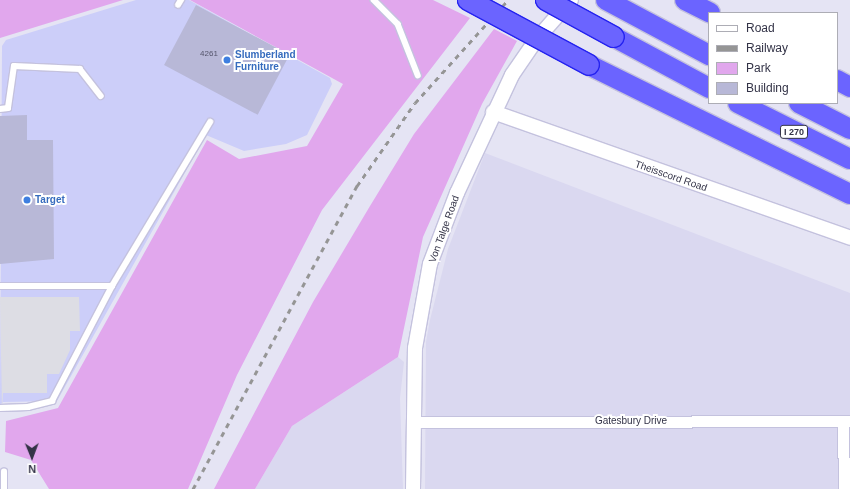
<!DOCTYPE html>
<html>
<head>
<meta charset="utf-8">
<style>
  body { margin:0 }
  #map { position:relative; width:850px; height:489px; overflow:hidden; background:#e5e4f4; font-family:Helvetica,sans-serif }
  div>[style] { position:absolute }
  .residential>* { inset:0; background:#dad8f0 }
  .commercial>* { inset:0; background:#cccef9 }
  .green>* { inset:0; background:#e1a7ed }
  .parking>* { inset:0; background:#dddde4 }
  .building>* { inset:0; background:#b8b8d7; transform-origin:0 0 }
  .roads { filter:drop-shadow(1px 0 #c4c2de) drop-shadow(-1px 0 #c4c2de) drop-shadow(0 1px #c4c2de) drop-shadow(0 -1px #c4c2de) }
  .service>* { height:5.5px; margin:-2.75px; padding:0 2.75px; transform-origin:2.75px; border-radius:2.75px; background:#fff }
  .minor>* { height:11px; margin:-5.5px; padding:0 5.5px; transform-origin:5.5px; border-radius:5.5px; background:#fff }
  .tertiary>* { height:14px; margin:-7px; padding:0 7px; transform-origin:7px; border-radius:7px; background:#fff }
  .motorway>* { height:20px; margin:-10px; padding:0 10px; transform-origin:10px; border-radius:10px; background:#6b64ff }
  .rail>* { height:3px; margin-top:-1.5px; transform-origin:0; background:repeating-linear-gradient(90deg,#959595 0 5px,transparent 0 10px) }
  .bridges { filter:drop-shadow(1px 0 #2523ef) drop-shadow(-1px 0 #2523ef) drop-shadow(0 1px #2523ef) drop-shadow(0 -1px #2523ef) }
  .motorway-bridge>* { height:20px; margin:-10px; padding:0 10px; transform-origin:10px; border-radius:10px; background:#6b64ff }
  .dots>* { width:11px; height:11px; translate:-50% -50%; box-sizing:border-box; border:2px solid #fff; border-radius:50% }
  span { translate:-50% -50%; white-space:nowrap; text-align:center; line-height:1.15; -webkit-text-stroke:4px #fff; paint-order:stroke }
  .number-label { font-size:8px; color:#54546b }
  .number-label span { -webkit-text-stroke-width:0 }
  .shield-label span { padding:1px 3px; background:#fff; border:1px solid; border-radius:3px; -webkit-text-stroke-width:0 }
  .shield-label { font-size:9px; color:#333347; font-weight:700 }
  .shop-label { font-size:10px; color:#366cbe; font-weight:700 }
  .left { translate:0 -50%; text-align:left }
  .street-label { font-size:10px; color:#333347 }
  .legend { position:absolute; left:708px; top:12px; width:130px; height:92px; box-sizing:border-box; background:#fff; border:1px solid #adadb5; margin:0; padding:5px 7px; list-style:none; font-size:12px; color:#333347 }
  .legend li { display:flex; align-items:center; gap:8px; height:20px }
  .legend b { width:20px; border:1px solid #adadb5 }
  .north { position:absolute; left:12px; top:437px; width:40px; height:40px; -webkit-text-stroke:3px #fff; paint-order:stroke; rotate:179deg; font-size:11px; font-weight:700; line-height:16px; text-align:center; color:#333347 }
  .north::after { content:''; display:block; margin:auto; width:14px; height:18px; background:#333347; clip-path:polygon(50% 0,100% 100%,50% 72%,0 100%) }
</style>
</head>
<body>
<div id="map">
  <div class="residential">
    <div style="clip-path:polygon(485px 153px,850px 293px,850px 489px,425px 489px,426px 342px,430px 320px,448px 249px)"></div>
    <div style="clip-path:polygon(398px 357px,404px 362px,400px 398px,403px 489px,255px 489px,292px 426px)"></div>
  </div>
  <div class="commercial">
    <div style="clip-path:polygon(136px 0,189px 0,330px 78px,332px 84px,307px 135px,286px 144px,244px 151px,206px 135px,57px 401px,3px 402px,0 405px,2px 46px,6px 40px)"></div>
  </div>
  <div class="green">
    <div style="clip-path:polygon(0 0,123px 0,0 38px)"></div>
    <div style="clip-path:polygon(190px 0,433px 0,470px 18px,322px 210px,237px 375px,188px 489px,49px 489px,31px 460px,5px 452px,6px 421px,58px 408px,207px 140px,239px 159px,307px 146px,343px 84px)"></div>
    <div style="clip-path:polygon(494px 29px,517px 41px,482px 104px,423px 237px,398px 357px,292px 426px,255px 489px,214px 489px,313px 302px,370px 206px,414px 134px)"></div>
  </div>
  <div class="parking">
    <div style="clip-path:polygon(0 297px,79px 297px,80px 331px,70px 331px,70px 350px,59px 374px,47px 374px,47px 393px,3px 393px,2px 412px)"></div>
  </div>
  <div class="building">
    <div style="left:196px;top:5px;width:106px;height:68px;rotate:28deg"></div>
    <div style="clip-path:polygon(27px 115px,27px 140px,53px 140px,54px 259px,0 264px,0 116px)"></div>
  </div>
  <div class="roads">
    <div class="service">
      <div style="left:374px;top:0;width:34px;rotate:45deg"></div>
      <div style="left:398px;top:24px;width:55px;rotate:68.6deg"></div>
      <div style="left:178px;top:5px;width:6px;rotate:-59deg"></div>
      <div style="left:0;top:109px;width:8px;rotate:-7deg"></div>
      <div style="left:8px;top:108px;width:42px;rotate:-81.9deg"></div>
      <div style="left:14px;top:66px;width:66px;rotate:2.6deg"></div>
      <div style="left:80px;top:69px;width:34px;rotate:52deg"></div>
      <div style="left:0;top:286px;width:112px"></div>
      <div style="left:0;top:408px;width:28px;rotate:-2deg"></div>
      <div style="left:28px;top:407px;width:25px;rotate:-14deg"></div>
      <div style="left:52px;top:401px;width:130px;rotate:-62.4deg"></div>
      <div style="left:112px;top:286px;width:191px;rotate:-59.1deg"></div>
      <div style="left:4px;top:489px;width:17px;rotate:-90deg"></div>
    </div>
    <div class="minor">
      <div style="left:843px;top:421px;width:68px;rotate:89.2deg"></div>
      <div style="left:412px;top:422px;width:438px;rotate:-0.1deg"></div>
    </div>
    <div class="tertiary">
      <div style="left:493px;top:112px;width:379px;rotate:19.4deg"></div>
      <div style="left:413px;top:489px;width:141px;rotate:-89.2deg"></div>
      <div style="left:415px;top:348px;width:85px;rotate:-79.9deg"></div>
      <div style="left:430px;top:264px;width:76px;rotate:-69.2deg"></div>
      <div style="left:457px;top:193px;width:130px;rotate:-65deg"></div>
      <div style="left:512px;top:75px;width:42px;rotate:-55.6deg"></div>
      <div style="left:536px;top:40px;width:53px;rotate:-48.8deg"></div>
    </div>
    <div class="motorway">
      <div style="left:606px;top:0;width:117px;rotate:28.1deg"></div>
      <div style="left:685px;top:0;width:28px;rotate:27deg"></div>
      <div style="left:614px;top:37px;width:108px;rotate:28.2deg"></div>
      <div style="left:589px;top:65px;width:291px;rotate:26.3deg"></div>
      <div style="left:837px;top:80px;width:15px;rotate:28deg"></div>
      <div style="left:738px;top:103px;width:125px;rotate:26.6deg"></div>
      <div style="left:799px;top:103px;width:57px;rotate:27deg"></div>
    </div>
  </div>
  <div class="rail">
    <div style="left:193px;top:489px;width:345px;rotate:-61.6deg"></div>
    <div style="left:357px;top:186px;width:101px;rotate:-55.1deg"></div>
    <div style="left:415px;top:103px;width:139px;rotate:-47.9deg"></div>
  </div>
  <div class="bridges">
    <div class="motorway-bridge">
      <div style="left:468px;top:0;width:137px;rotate:28.2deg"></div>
      <div style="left:546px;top:0;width:77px;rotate:28.6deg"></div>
    </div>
  </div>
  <div class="dots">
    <div style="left:227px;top:60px;background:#3f7fe0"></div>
    <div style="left:27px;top:200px;background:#3f7fe0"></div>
  </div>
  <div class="number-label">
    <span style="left:209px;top:54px">4261</span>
  </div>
  <div class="shield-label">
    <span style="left:794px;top:132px">I 270</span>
  </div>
  <div class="shop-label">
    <span class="left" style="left:235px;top:60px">Slumberland<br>Furniture</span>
    <span class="left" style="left:35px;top:200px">Target</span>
  </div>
  <div class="street-label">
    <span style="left:671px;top:176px;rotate:19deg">Theisscord Road</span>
    <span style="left:444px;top:229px;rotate:-70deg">Von Talge Road</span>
    <span style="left:631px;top:421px">Gatesbury Drive</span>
  </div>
  <ul class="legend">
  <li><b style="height:5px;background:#fff"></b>Road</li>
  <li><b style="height:5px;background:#959595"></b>Railway</li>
  <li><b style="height:11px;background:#e1a7ed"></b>Park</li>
  <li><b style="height:11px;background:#b8b8d7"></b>Building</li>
  </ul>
  <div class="north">N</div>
</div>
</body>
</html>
